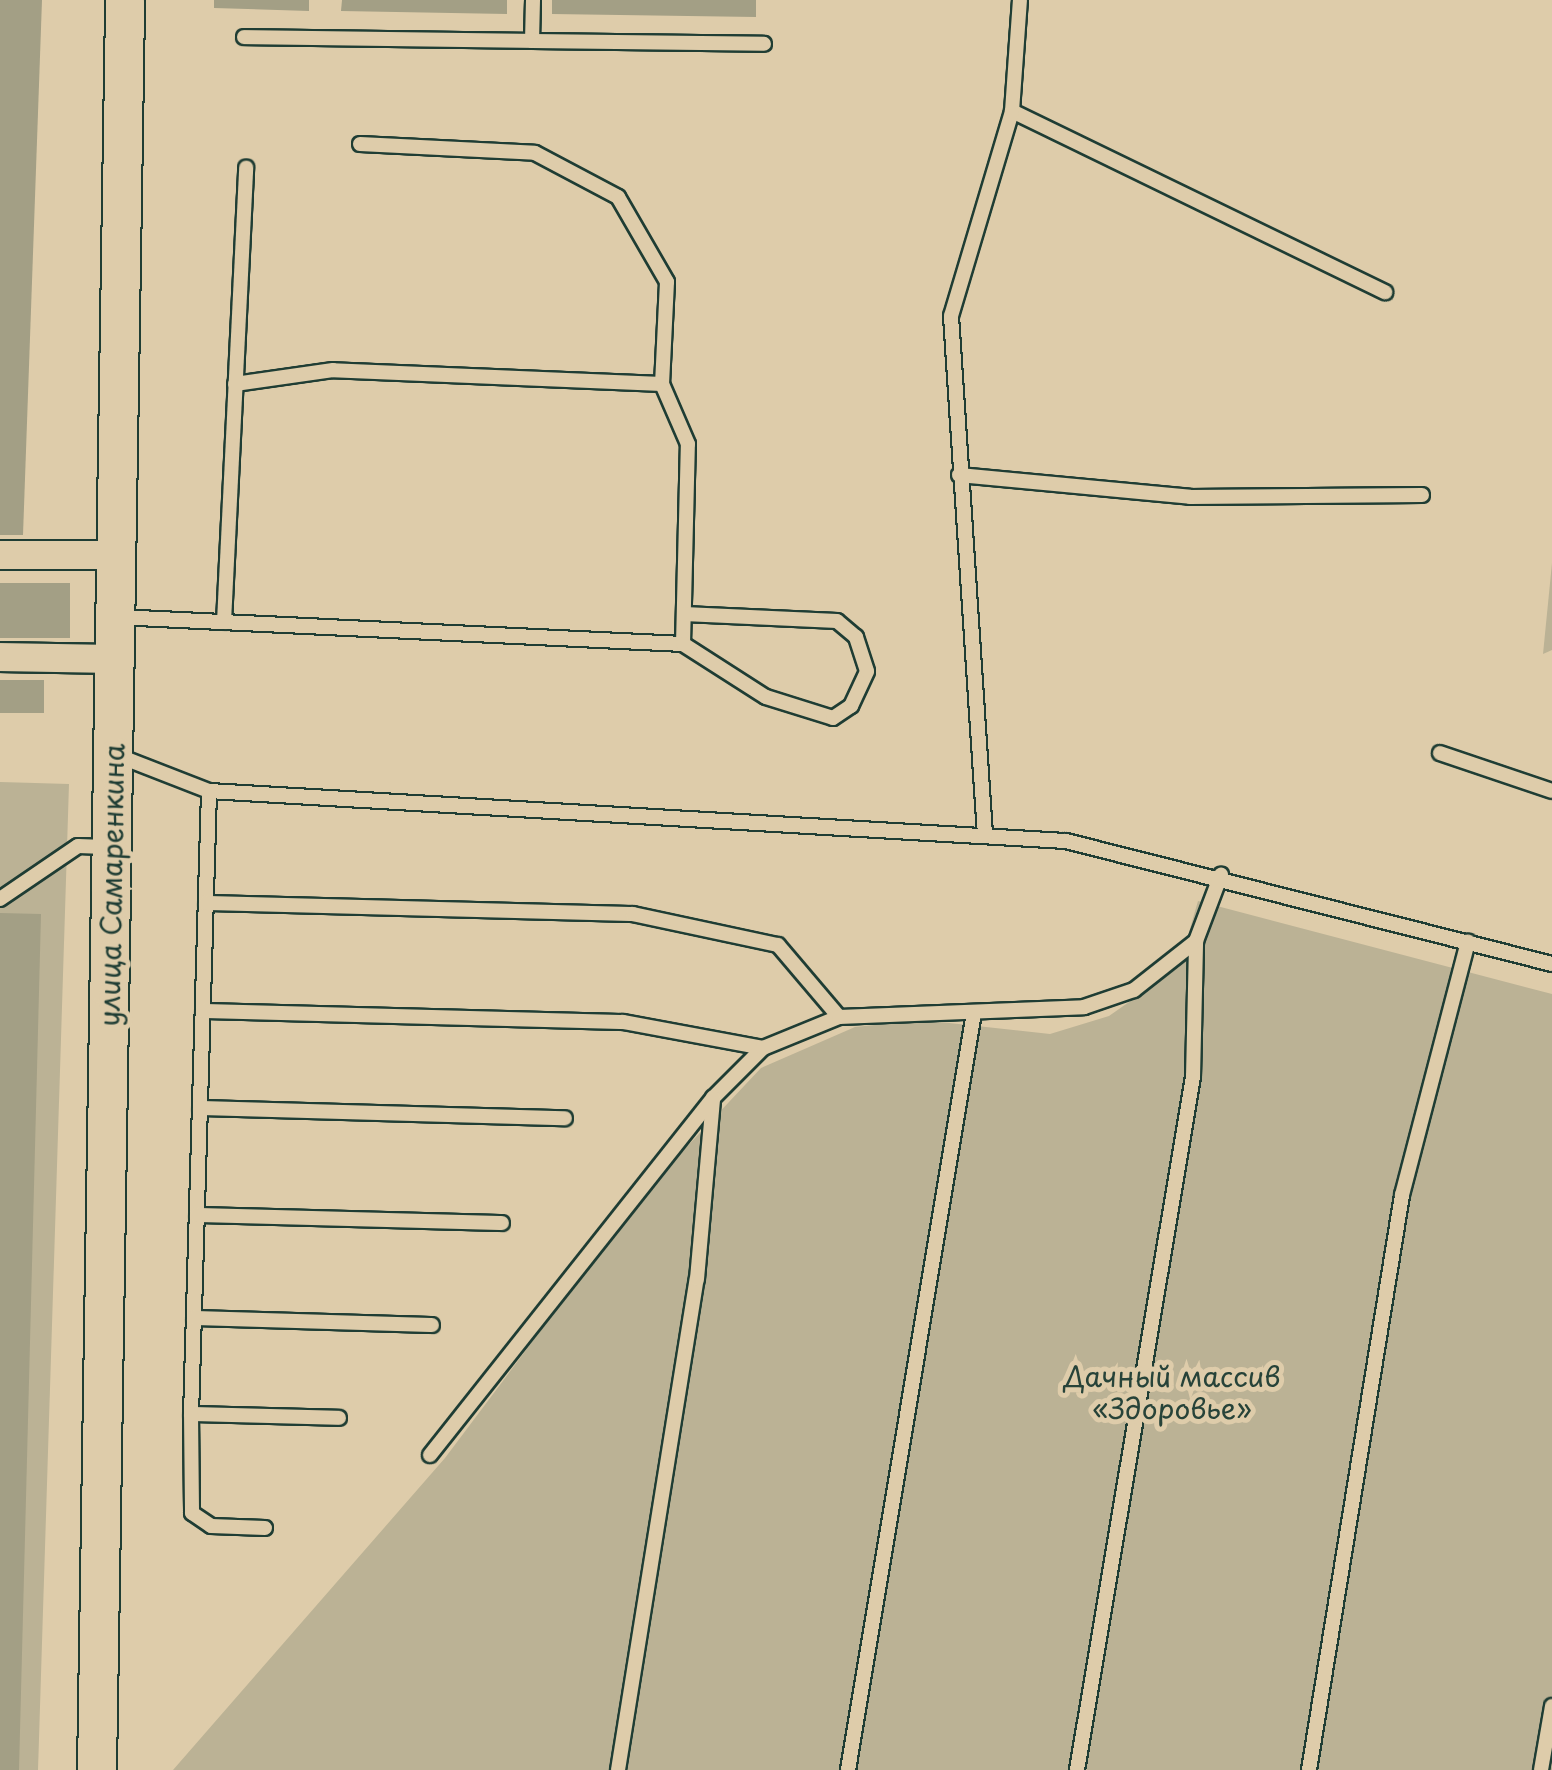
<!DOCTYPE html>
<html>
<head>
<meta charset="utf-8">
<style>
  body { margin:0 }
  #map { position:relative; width:1552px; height:1770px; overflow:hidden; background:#deccaa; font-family:"Playpen Sans",sans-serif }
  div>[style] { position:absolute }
  .green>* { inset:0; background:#bbb295 }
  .building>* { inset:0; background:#a39f85; transform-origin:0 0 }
  .roads { filter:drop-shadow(2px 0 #1f3d34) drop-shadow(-2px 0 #1f3d34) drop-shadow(0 2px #1f3d34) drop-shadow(0 -2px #1f3d34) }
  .service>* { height:14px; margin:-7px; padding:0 7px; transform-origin:7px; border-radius:7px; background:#deccaa }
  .minor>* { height:28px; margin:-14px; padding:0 14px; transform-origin:14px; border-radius:14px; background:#deccaa }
  .secondary>* { height:38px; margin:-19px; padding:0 19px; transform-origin:19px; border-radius:19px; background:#deccaa }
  span { translate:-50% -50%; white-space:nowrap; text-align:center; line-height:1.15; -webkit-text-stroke:10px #deccaa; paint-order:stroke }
  .street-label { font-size:28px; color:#1f3d34 }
  .park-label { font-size:28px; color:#274339 }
</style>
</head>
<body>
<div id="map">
  <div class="green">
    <div style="clip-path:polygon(1552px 563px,1552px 650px,1543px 654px)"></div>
    <div style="clip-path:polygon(0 782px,69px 784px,38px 1770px,0 1770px)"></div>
    <div style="clip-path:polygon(1198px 901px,1552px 994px,1552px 1770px,173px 1770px,445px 1458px,647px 1189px,761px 1068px,855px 1027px,922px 1020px,1050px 1034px,1109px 1016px,1179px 967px)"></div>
  </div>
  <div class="building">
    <div style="clip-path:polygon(0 0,42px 0,23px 535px,0 535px)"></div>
    <div style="clip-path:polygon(214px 0,309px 0,309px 11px,214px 8px)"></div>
    <div style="clip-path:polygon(342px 0,507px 0,507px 14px,341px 11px)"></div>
    <div style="clip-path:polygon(552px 0,756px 0,756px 17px,552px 14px)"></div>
    <div style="left:0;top:583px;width:70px;height:55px"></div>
    <div style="left:0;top:680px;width:44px;height:33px"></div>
    <div style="clip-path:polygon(0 913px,41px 914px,19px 1770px,0 1770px)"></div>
  </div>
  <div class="roads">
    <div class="service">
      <div style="left:533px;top:0;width:41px;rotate:91.4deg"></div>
      <div style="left:532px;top:41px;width:232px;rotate:0.7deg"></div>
      <div style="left:244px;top:37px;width:288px;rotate:0.8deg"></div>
      <div style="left:1012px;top:111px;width:415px;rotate:25.9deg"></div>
      <div style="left:360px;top:144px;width:175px;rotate:2.9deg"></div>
      <div style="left:535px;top:153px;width:94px;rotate:27.9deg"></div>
      <div style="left:618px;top:197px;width:98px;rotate:60deg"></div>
      <div style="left:667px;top:282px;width:102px;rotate:92.8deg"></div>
      <div style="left:959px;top:475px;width:232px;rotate:5.4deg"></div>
      <div style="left:1190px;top:497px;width:232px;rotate:-0.5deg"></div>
      <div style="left:117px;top:617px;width:567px;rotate:2.73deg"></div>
      <div style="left:683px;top:644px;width:200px;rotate:-88.6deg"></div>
      <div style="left:688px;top:444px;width:65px;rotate:-113.4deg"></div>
      <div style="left:662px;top:384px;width:329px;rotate:-177.6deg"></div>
      <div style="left:333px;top:370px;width:99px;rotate:171.9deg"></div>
      <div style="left:224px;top:622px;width:455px;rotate:-87.2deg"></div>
      <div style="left:683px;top:644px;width:98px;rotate:32.6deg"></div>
      <div style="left:766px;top:697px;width:70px;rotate:17.4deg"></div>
      <div style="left:833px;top:718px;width:22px;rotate:-34deg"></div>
      <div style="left:851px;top:706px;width:38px;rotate:-65deg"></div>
      <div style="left:867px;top:671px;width:36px;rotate:-108deg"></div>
      <div style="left:856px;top:637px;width:25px;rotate:-140deg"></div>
      <div style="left:837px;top:621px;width:153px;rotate:-177.4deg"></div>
      <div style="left:1440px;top:753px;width:118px;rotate:18.7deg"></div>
      <div style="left:119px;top:756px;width:97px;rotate:21.3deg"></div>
      <div style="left:209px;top:791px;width:858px;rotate:3.34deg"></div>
      <div style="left:1066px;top:841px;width:501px;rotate:14.2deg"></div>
      <div style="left:209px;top:791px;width:623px;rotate:91.65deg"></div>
      <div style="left:191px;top:1414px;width:148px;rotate:1.5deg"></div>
      <div style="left:985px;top:835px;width:520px;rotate:-93.75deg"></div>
      <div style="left:951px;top:316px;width:214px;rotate:-73.4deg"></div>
      <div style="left:1012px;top:111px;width:111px;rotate:-85.9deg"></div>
      <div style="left:0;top:899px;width:94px;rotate:-34.2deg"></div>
      <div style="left:78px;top:846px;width:34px;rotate:2deg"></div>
      <div style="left:206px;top:903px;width:427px;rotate:1.5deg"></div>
      <div style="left:633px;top:914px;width:148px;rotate:12.1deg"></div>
      <div style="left:778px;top:945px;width:94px;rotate:49.7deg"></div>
      <div style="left:203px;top:1011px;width:420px;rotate:1.5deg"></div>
      <div style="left:623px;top:1022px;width:142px;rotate:10.5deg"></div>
      <div style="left:200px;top:1108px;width:365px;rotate:1.6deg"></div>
      <div style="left:197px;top:1215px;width:305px;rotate:1.5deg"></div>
      <div style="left:194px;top:1318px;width:238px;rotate:1.7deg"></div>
      <div style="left:191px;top:1414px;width:99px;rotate:89.4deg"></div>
      <div style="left:192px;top:1513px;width:23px;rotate:34deg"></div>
      <div style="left:211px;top:1526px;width:54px;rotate:2.1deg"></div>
      <div style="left:430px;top:1455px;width:456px;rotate:-51.6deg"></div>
      <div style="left:713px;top:1098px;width:71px;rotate:-45deg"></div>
      <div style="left:763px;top:1048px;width:82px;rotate:-22.2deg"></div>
      <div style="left:839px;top:1017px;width:245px;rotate:-2.3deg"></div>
      <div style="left:1084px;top:1007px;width:53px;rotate:-18.8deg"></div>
      <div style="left:1134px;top:990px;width:79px;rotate:-38.3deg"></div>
      <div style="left:618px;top:1770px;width:497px;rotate:-80.9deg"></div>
      <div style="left:697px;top:1279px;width:182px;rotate:-84.9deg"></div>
      <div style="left:848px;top:1770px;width:768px;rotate:-80.56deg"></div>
      <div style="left:1077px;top:1770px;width:703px;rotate:-80.5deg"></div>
      <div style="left:1193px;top:1077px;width:136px;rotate:-88.7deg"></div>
      <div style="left:1196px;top:941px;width:71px;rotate:-69.3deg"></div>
      <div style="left:1309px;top:1770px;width:582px;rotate:-80.81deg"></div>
      <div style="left:1402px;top:1195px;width:262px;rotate:-75.4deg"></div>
      <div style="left:1541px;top:1770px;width:65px;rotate:-80.2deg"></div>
    </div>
    <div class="minor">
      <div style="left:0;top:555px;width:117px"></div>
      <div style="left:0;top:657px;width:115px;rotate:1deg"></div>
    </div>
    <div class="secondary">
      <div style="left:97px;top:1770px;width:1770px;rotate:-89.09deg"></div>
    </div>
  </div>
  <div class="street-label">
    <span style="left:111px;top:885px;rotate:-89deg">улица Самаренкина</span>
  </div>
  <div class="park-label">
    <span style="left:1172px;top:1392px">Дачный массив<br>«Здоровье»</span>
  </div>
</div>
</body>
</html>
